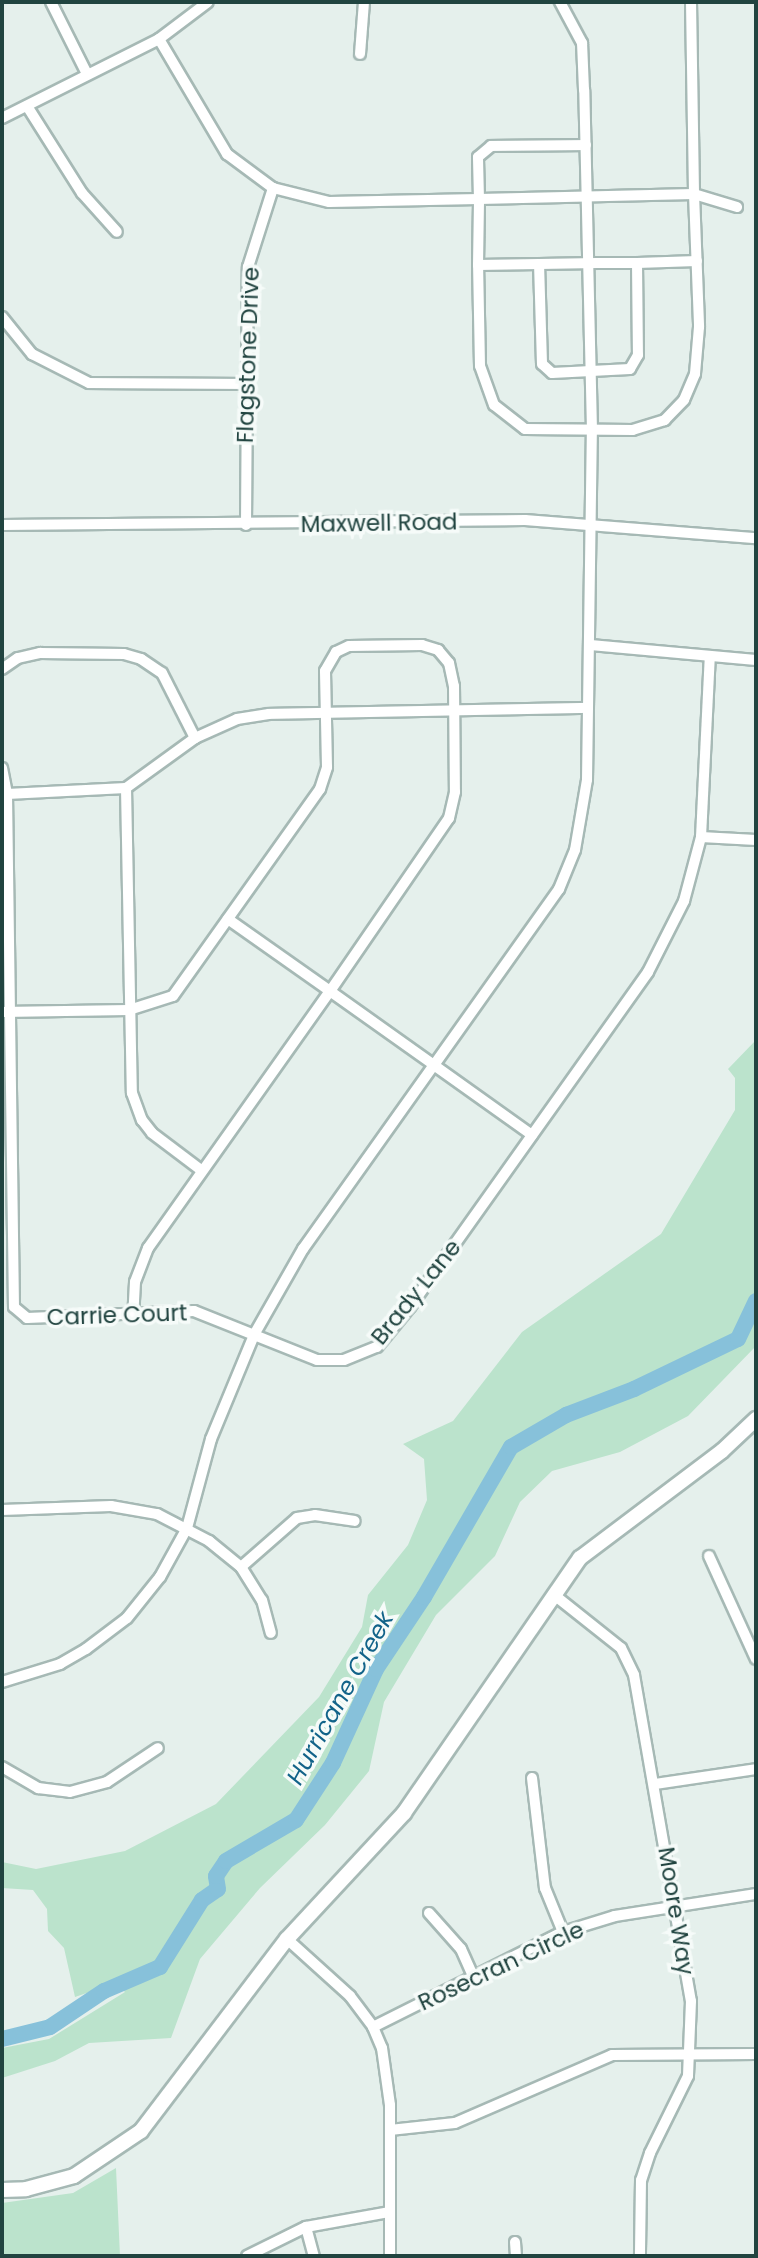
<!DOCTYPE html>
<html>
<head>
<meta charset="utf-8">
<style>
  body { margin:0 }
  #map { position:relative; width:758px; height:2258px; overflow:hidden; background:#e5f0ec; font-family:Poppins,sans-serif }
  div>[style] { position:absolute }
  .green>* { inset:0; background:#bbe3cc }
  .river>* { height:16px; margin:-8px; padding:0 8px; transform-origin:8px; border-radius:8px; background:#87c1da }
  .roads { filter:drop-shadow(2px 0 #a6b9b5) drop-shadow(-2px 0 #a6b9b5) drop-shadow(0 2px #a6b9b5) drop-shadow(0 -2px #a6b9b5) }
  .minor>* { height:10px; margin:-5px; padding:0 5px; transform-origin:5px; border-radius:5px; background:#fff }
  .secondary>* { height:14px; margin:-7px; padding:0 7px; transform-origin:7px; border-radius:7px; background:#fff }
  span { translate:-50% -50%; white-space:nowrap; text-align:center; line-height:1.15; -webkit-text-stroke:7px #f6fbf9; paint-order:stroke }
  .street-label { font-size:23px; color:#214440 }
  .water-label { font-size:24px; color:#126389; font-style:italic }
  .frame { position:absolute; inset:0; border:4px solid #214440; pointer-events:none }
</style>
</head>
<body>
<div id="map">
  <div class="green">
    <div style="clip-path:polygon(756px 1040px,756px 1346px,688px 1416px,620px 1452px,552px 1471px,520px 1502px,495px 1556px,436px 1615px,384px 1702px,369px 1771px,325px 1825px,260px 1888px,200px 1959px,171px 2038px,89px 2043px,55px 2061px,2px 2078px,2px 2048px,49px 2039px,125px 1992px,116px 1983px,75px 1997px,64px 1948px,48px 1931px,47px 1909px,33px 1890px,2px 1888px,2px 1862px,36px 1869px,125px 1851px,216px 1804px,319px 1697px,362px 1627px,368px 1595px,408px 1545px,427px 1500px,424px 1459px,403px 1444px,453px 1421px,522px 1332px,661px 1234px,735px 1110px,735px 1078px,728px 1069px)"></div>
    <div style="clip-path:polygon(116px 2168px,120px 2256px,2px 2256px,2px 2203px,73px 2193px)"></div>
  </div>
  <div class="river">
    <div style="left:2px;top:2039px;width:49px;rotate:-14deg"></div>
    <div style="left:50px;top:2027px;width:65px;rotate:-33.7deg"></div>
    <div style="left:104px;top:1991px;width:61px;rotate:-23.2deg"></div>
    <div style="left:160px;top:1967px;width:79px;rotate:-57.9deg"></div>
    <div style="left:202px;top:1900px;width:19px;rotate:-35deg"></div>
    <div style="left:218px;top:1889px;width:13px;rotate:-99deg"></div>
    <div style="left:216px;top:1876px;width:18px;rotate:-56deg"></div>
    <div style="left:226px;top:1861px;width:81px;rotate:-30.4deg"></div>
    <div style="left:296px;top:1820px;width:68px;rotate:-57deg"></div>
    <div style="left:333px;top:1763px;width:103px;rotate:-65.4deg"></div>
    <div style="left:376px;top:1669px;width:87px;rotate:-56.3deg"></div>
    <div style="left:424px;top:1597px;width:173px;rotate:-59.9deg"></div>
    <div style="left:511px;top:1447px;width:64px;rotate:-30.2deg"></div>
    <div style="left:566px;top:1415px;width:73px;rotate:-20.9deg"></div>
    <div style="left:634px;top:1389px;width:115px;rotate:-25.7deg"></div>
    <div style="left:738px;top:1339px;width:42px;rotate:-64.7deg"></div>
  </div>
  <div class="roads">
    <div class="minor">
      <div style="left:51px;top:2px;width:80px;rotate:63.4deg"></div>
      <div style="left:691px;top:2px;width:192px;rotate:89.1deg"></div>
      <div style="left:694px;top:194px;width:45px;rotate:16.8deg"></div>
      <div style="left:159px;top:39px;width:134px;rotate:59.4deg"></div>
      <div style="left:227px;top:154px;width:57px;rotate:36.5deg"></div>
      <div style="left:273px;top:188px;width:58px;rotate:14deg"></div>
      <div style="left:329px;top:202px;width:150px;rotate:-1.1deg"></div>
      <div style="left:479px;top:199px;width:215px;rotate:-1.3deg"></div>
      <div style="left:694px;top:194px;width:133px;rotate:87.8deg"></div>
      <div style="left:699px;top:327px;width:47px;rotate:94.9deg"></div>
      <div style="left:695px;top:374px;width:28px;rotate:113deg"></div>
      <div style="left:684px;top:400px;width:28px;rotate:134deg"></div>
      <div style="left:665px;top:420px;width:34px;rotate:163deg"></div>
      <div style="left:633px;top:430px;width:108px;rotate:-179.5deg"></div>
      <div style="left:525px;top:429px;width:39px;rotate:-142deg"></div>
      <div style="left:494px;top:405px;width:41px;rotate:-109.7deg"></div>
      <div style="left:480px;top:366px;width:101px;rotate:-91.1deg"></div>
      <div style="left:478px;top:265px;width:66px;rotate:-89.1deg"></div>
      <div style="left:479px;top:199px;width:42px;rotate:-91.4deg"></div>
      <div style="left:478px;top:157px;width:17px;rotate:-40deg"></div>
      <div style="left:491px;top:146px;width:95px;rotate:-0.6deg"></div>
      <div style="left:360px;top:54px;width:52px;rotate:-85.6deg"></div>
      <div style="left:27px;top:106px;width:103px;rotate:57.7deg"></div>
      <div style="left:82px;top:193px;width:52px;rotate:48.1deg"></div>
      <div style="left:2px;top:118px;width:176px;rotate:-26.7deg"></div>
      <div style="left:159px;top:39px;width:61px;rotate:-37.1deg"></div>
      <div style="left:637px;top:263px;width:60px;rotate:-1.9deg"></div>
      <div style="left:478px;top:265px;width:61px;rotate:-0.9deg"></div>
      <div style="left:539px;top:264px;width:58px;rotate:-1deg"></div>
      <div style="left:597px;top:263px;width:40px"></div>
      <div style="left:637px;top:263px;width:92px;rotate:89.4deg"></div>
      <div style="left:638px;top:355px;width:16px;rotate:120deg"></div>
      <div style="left:630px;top:369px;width:78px;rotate:177.1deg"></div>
      <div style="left:552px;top:373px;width:13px;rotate:-138deg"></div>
      <div style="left:542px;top:364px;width:100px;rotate:-91.7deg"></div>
      <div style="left:2px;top:317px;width:48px;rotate:51deg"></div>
      <div style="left:32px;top:354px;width:64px;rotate:27deg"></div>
      <div style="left:89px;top:383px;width:155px;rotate:0.4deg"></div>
      <div style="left:2px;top:525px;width:523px;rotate:-0.55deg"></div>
      <div style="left:525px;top:520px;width:232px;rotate:4.5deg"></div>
      <div style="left:246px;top:525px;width:258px;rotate:-89.6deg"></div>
      <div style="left:248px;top:267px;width:83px;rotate:-72.4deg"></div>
      <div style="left:590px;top:645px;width:167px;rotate:5.2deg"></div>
      <div style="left:2px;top:669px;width:19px;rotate:-35deg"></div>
      <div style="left:18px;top:658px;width:23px;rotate:-13deg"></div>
      <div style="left:40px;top:653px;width:84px;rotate:0.7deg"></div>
      <div style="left:124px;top:654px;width:18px;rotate:16deg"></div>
      <div style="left:141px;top:659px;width:25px;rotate:34deg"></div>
      <div style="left:162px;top:673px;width:73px;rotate:63.1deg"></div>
      <div style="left:2px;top:768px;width:26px;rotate:79deg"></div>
      <div style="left:7px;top:794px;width:513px;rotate:89.22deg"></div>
      <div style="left:14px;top:1307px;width:17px;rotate:40deg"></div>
      <div style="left:27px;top:1318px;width:167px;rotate:-2.4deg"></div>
      <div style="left:194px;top:1311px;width:132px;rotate:21.7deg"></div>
      <div style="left:317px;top:1360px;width:27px"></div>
      <div style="left:344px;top:1360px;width:35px;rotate:-22deg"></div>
      <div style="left:377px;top:1347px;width:52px;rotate:-50.5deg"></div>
      <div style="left:410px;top:1307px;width:411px;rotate:-54.6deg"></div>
      <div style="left:648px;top:972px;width:80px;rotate:-63.1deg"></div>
      <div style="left:684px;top:901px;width:66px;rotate:-75.1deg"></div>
      <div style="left:701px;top:837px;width:55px;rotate:3.1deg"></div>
      <div style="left:126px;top:788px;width:305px;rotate:88.9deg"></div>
      <div style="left:132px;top:1093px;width:29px;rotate:70deg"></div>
      <div style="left:142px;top:1120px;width:16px;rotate:52deg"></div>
      <div style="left:152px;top:1133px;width:61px;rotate:37.1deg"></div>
      <div style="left:7px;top:794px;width:119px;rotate:-2.9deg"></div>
      <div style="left:126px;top:788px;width:85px;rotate:-35.9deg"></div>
      <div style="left:195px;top:738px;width:46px;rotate:-24.3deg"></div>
      <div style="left:237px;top:719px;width:32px;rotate:-9deg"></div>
      <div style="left:269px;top:714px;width:319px;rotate:-1.1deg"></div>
      <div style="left:701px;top:837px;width:181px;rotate:-87.2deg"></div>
      <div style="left:2px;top:1012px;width:127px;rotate:-0.9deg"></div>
      <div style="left:129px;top:1010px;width:46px;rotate:-17.7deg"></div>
      <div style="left:173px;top:996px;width:254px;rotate:-54.6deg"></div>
      <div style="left:320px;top:789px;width:23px;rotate:-72deg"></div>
      <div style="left:327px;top:767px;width:96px;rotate:-91.2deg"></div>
      <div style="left:325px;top:671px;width:22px;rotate:-60deg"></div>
      <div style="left:336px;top:652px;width:14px;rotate:-25deg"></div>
      <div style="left:349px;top:646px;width:73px;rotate:-0.8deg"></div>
      <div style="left:422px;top:645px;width:17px;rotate:17deg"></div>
      <div style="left:438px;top:650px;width:17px;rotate:50deg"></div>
      <div style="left:449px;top:663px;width:24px;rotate:78deg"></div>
      <div style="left:454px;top:686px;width:106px;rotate:89.5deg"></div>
      <div style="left:455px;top:792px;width:27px;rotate:103deg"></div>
      <div style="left:449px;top:818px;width:210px;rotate:124.5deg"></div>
      <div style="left:330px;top:991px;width:125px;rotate:-144.8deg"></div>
      <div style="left:532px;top:1135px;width:120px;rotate:-144.5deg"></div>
      <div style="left:434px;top:1065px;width:216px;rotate:-54.6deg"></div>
      <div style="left:559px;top:889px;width:42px;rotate:-67.7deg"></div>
      <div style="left:575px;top:850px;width:71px;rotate:-80.3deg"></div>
      <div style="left:587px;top:780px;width:349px;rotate:-89.2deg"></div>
      <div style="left:592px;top:431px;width:341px;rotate:-91.3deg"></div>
      <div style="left:584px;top:90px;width:47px;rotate:-92.4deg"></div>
      <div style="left:582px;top:43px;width:47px;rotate:-118.2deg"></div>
      <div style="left:2px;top:1510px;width:109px;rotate:-2.1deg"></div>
      <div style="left:111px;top:1506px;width:47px;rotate:9.9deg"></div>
      <div style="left:157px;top:1514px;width:59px;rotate:27.4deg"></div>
      <div style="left:209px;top:1541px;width:41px;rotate:39.1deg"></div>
      <div style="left:241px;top:1567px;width:39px;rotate:58deg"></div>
      <div style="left:262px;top:1600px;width:34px;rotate:75deg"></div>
      <div style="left:709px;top:1556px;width:113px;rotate:65.5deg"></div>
      <div style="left:241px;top:1567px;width:74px;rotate:-41.2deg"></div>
      <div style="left:297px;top:1518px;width:18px;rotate:-9deg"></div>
      <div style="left:315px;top:1515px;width:40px;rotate:8.5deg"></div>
      <div style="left:553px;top:1594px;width:87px;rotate:38.5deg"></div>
      <div style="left:621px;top:1648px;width:30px;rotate:64deg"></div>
      <div style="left:634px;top:1675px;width:331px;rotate:80.1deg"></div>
      <div style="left:691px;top:2001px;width:75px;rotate:92.3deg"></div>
      <div style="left:688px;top:2076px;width:86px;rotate:116.3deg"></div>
      <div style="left:650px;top:2153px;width:28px;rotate:108deg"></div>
      <div style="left:641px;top:2180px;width:76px;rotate:90.8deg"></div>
      <div style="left:2px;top:1682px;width:61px;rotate:-17.2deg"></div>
      <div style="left:60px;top:1664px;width:30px;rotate:-30deg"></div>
      <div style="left:86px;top:1649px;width:51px;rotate:-37.1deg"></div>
      <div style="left:127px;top:1618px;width:53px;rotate:-51.2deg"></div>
      <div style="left:160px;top:1577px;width:56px;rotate:-61.1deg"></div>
      <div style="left:187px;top:1528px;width:92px;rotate:-74.9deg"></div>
      <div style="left:211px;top:1439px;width:115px;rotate:-67.5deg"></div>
      <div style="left:255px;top:1333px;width:97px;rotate:-60.3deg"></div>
      <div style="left:303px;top:1249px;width:226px;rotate:-54.6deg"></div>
      <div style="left:434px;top:1065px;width:128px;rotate:-144.6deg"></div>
      <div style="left:330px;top:991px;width:315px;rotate:125.3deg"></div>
      <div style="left:148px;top:1248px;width:36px;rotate:111deg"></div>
      <div style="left:135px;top:1282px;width:33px;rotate:93deg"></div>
      <div style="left:2px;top:1767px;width:42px;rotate:30.3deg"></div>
      <div style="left:38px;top:1788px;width:32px;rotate:7deg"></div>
      <div style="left:70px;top:1792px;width:38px;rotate:-15deg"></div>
      <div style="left:107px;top:1782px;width:61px;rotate:-33.7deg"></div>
      <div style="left:532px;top:1778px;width:111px;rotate:83.3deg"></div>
      <div style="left:545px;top:1888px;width:48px;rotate:67.8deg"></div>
      <div style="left:655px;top:1784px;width:102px;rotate:-8.4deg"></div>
      <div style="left:429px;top:1913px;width:48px;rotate:48.4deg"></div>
      <div style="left:461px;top:1949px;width:30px;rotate:66deg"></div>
      <div style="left:287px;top:1939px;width:85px;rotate:42.1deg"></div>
      <div style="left:350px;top:1996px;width:39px;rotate:53deg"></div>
      <div style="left:373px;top:2027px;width:23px;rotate:67deg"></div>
      <div style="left:382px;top:2048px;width:58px;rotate:82deg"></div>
      <div style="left:390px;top:2105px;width:151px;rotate:90deg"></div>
      <div style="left:373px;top:2027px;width:212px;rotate:-26.6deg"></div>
      <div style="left:563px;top:1932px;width:54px;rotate:-17.1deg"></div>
      <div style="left:615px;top:1916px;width:143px;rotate:-8.9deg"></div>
      <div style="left:390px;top:2130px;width:65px;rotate:-6.1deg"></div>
      <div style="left:455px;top:2123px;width:171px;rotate:-23.4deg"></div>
      <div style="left:612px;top:2055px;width:144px;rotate:-0.4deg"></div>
      <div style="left:306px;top:2227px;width:30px;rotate:75deg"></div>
      <div style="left:515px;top:2242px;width:14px;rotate:86deg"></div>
      <div style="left:247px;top:2256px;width:66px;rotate:-26.2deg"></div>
      <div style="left:306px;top:2227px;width:84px;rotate:-10.2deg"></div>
    </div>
    <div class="secondary">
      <div style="left:2px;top:2190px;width:24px;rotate:-2deg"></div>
      <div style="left:26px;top:2189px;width:50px;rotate:-15.2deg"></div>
      <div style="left:74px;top:2176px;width:81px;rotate:-33.9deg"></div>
      <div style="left:141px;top:2131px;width:241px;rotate:-52.8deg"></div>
      <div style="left:287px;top:1939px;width:172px;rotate:-47.1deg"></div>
      <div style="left:404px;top:1813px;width:310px;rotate:-55.4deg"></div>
      <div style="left:580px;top:1558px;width:178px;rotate:-37deg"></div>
      <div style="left:722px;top:1451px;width:47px;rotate:-43.3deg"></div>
    </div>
  </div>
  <div class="street-label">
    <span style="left:248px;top:355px;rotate:-88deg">Flagstone Drive</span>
    <span style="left:379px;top:523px;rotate:-1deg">Maxwell Road</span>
    <span style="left:416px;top:1292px;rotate:-51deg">Brady Lane</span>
    <span style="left:117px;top:1315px;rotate:-2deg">Carrie Court</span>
    <span style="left:676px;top:1911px;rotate:81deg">Moore Way</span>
    <span style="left:501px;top:1966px;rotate:-25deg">Rosecran Circle</span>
  </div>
  <div class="water-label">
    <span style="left:340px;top:1698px;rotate:-61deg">Hurricane Creek</span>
  </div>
  <div class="frame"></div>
</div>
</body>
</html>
